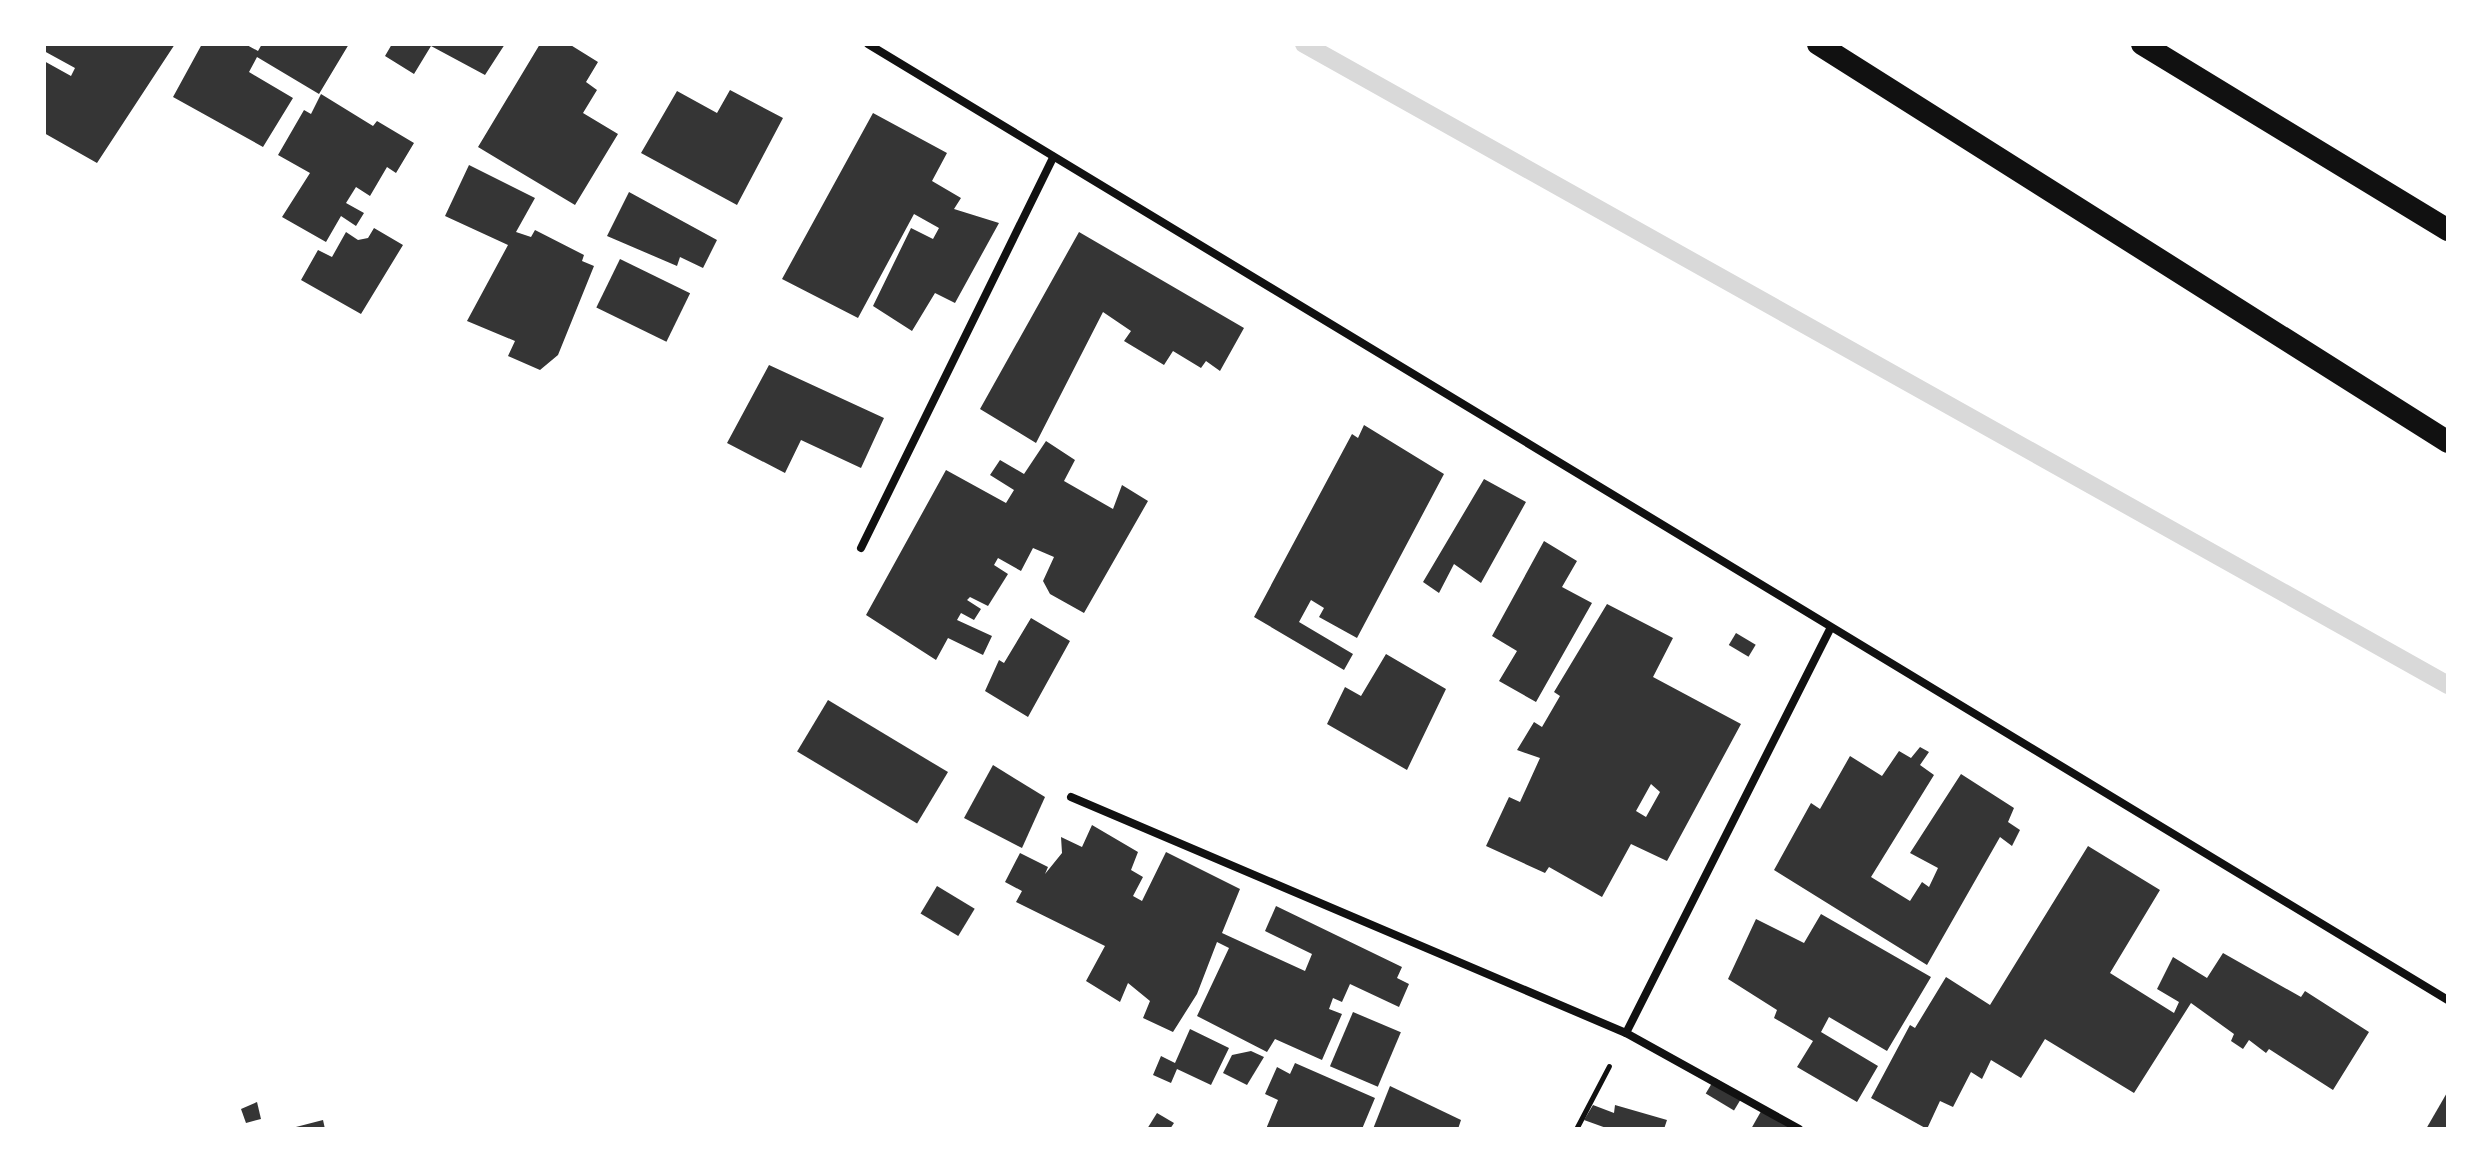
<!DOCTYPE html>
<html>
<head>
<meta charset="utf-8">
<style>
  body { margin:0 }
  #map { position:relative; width:2492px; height:1173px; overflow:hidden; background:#fff; font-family:Commissioner,sans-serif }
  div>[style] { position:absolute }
  .stream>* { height:18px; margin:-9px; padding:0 9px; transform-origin:9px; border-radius:9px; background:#d9d9d9 }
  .building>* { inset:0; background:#353535; transform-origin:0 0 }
  .path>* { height:5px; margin:-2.5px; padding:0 2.5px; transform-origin:2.5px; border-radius:2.5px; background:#111 }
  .minor>* { height:8px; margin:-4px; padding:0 4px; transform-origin:4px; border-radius:4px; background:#111 }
  .trunk>* { height:22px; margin:-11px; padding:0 11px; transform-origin:11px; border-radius:11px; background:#111 }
  span { translate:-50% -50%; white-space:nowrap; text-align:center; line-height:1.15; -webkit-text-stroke:6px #fff; paint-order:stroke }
  .frame { position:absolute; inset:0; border:46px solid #fff; pointer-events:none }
</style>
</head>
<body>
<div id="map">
  <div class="stream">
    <div style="left:1304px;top:44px;width:1311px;rotate:29.26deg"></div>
  </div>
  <div class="building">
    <div style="clip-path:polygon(44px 44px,175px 44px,97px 163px,44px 133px,44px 61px,71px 76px,75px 68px,44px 51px)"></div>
    <div style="clip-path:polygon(202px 44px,245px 44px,258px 51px,262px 44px,349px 44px,319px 94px,257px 57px,249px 72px,293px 98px,263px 147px,173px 97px)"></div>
    <div style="clip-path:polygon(392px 44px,505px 44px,485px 75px,431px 46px,414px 74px,385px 56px)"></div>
    <div style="clip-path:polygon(540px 44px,569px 44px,598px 62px,586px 82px,597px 90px,583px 113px,618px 134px,575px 205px,478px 147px)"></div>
    <div style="clip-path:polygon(730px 90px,783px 118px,737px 205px,641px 153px,677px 91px,717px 113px)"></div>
    <div style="clip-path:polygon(321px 94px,373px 126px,377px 121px,414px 143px,396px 173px,387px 167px,370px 196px,356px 187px,346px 203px,364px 213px,356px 226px,341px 216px,326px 242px,282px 217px,310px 173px,278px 155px,304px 110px,311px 114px)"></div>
    <div style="clip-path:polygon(873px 113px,947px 153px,932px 181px,961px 198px,954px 209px,999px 223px,955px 303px,935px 293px,912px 331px,873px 306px,911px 228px,933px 239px,939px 228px,914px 214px,858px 318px,782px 279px)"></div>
    <div style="clip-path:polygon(469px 165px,535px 198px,516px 232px,531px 237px,535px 230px,584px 255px,582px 261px,594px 266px,558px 355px,540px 370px,508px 356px,515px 341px,467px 321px,508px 245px,445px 216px)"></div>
    <div style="clip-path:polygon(629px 192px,717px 240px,703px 268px,680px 257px,677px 266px,607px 236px)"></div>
    <div style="clip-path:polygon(374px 228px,403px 245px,361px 314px,301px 280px,318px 250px,332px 257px,346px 232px,358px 240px,368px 238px)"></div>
    <div style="clip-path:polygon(1079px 232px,1244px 328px,1220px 371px,1206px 361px,1201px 368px,1173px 351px,1164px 365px,1124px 341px,1131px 331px,1103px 312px,1036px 443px,980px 409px)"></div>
    <div style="left:620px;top:259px;width:78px;height:54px;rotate:26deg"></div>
    <div style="clip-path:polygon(769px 365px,884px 418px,861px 468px,801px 440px,785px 473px,727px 443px)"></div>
    <div style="clip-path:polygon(1364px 425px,1444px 474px,1357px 638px,1319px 617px,1324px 608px,1311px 600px,1299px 622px,1353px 654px,1344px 670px,1254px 617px,1352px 434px,1358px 438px)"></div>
    <div style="clip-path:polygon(1046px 441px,1075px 460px,1064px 481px,1113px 509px,1122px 485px,1148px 501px,1084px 613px,1050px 594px,1043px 581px,1054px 557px,1033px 548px,1021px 571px,998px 558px,994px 565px,1008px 574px,988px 606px,970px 597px,967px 600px,981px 609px,974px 620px,961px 613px,957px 620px,992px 636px,983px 655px,948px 638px,936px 660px,866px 615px,946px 470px,1006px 503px,1014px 490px,990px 475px,1000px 460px,1024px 474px)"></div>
    <div style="clip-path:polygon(1484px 479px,1526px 502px,1481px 583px,1454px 564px,1439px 593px,1423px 582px)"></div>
    <div style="clip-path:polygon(1544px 541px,1577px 561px,1562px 587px,1592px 603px,1536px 702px,1499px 681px,1517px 651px,1492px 636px)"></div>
    <div style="clip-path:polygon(evenodd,1607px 604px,1673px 638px,1653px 677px,1741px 724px,1667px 861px,1631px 844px,1602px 897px,1549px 867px,1545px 873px,1486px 846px,1509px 797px,1520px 802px,1540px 758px,1517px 750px,1534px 722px,1542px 727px,1560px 696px,1554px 692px,1607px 604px,1651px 784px,1660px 792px,1646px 817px,1636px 811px,1651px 784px)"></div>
    <div style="clip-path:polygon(1031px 618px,1070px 641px,1028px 717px,985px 691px,999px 660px,1004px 663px)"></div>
    <div style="left:1736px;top:633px;width:23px;height:14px;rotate:31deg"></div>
    <div style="clip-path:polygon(1386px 654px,1446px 689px,1407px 770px,1327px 724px,1345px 687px,1361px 696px)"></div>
    <div style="left:828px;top:700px;width:140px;height:60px;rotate:31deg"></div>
    <div style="clip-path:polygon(1920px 747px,1929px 752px,1920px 765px,1934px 775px,1871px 877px,1910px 901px,1922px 882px,1929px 887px,1938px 868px,1910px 853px,1961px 774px,2014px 808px,2008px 822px,2020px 830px,2012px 846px,2000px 837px,1927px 965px,1774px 870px,1811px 803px,1820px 809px,1850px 756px,1882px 776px,1899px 751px,1911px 758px)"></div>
    <div style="clip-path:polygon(993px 765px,1045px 797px,1022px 848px,964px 818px)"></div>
    <div style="clip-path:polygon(1092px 825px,1138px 852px,1131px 870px,1143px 877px,1133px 896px,1142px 901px,1166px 852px,1240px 889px,1222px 933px,1305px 971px,1312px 954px,1265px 931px,1276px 906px,1402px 967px,1397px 978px,1409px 984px,1399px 1007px,1350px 984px,1342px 1002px,1333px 998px,1329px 1009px,1342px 1014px,1322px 1060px,1275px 1039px,1267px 1052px,1197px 1016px,1229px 948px,1217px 942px,1197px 994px,1173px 1032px,1143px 1018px,1150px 1001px,1128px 983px,1120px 1002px,1086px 981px,1105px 946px,1016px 902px,1022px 891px,1005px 882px,1020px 853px,1048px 867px,1045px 874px,1062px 853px,1061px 837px,1082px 847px)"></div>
    <div style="clip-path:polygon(2088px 846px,2160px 890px,2110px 973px,2174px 1013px,2179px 1002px,2157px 989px,2173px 957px,2207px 978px,2223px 953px,2301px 997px,2305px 991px,2369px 1032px,2333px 1090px,2269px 1049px,2266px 1053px,2249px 1040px,2243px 1049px,2231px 1041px,2234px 1034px,2191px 1003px,2134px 1093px,2045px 1039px,2021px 1078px,1991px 1060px,1982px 1079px,1971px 1072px,1953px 1107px,1940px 1101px,1927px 1129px,1871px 1098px,1910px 1025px,1915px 1028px,1946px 977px,1990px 1005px)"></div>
    <div style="left:937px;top:886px;width:44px;height:32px;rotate:31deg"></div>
    <div style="clip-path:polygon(1821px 914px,1931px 977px,1887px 1051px,1829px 1017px,1821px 1032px,1878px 1066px,1857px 1102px,1797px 1067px,1813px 1041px,1774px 1018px,1777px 1010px,1728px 979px,1756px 919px,1804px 943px)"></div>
    <div style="left:1353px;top:1012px;width:52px;height:59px;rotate:23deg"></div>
    <div style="clip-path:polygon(1190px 1029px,1229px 1048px,1211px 1085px,1177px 1069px,1171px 1083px,1153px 1075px,1161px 1056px,1175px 1063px)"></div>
    <div style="clip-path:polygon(1251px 1051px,1264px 1057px,1247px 1085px,1223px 1073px,1232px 1055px)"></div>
    <div style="clip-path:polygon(1295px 1063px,1375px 1098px,1362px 1129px,1266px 1129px,1278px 1100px,1265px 1094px,1277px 1067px,1290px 1074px)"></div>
    <div style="left:1715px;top:1078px;width:33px;height:18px;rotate:31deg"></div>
    <div style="clip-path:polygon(1390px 1086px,1461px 1120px,1458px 1129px,1373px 1129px)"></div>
    <div style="clip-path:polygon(2448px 1091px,2448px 1129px,2426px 1129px)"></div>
    <div style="clip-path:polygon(257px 1102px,261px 1119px,246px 1123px,241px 1109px)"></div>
    <div style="clip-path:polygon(1593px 1105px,1614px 1113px,1615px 1105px,1667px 1120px,1664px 1129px,1609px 1129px,1584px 1120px)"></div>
    <div style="clip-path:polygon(1764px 1106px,1803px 1129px,1751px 1129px)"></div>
    <div style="clip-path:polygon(1157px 1113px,1174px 1123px,1170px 1129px,1147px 1129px)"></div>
    <div style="clip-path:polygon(323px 1120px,325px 1129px,292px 1129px,292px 1128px)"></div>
  </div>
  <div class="path">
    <div style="left:1576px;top:1129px;width:71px;rotate:-62.4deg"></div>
  </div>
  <div class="minor">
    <div style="left:868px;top:44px;width:1847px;rotate:31.18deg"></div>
    <div style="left:861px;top:548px;width:436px;rotate:-63.8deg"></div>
    <div style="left:1071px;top:797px;width:603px;rotate:23.04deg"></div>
    <div style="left:1626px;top:1033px;width:198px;rotate:29deg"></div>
    <div style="left:1626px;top:1033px;width:453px;rotate:-63.2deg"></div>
  </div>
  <div class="trunk">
    <div style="left:1818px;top:44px;width:745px;rotate:32.28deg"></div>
    <div style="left:2142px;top:44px;width:358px;rotate:31.3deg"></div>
  </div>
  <div class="frame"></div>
</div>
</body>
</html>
